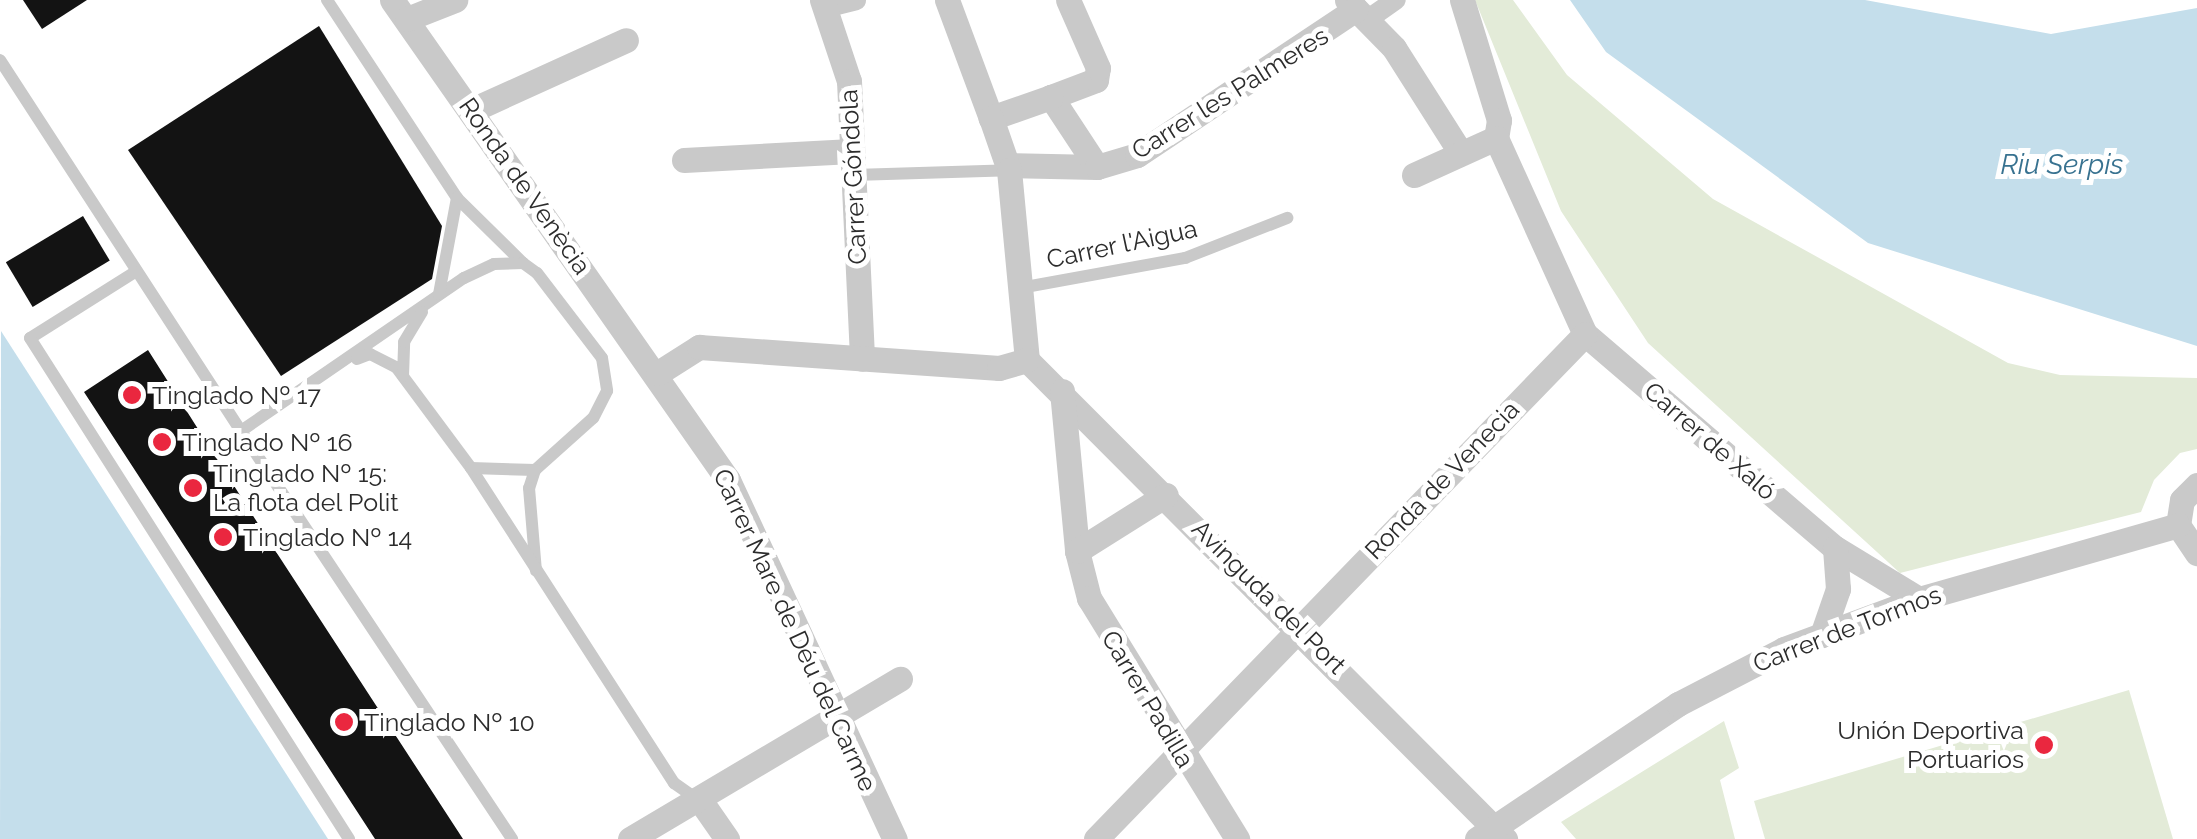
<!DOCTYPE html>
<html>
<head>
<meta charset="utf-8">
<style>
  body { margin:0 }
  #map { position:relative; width:2197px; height:839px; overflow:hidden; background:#fff; font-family:Raleway,sans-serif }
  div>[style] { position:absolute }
  .green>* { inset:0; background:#e3ebd8 }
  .water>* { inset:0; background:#c4deeb }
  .building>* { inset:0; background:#131313; transform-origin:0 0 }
  .service>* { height:12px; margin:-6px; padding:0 6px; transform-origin:6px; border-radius:6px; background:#c9c9c9 }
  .pedestrian>* { height:20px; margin:-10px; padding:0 10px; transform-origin:10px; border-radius:10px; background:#c9c9c9 }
  .minor>* { height:25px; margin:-12.5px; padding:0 12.5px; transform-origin:12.5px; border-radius:12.5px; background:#c9c9c9 }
  .dots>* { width:28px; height:28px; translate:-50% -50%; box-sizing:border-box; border:5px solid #fff; border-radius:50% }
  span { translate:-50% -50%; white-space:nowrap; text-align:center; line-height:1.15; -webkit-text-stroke:10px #fff; paint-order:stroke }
  .street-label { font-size:25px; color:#2c2c2c }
  .poi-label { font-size:25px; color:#2c2c2c }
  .left { translate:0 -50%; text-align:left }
  .right { translate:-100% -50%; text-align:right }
  .water-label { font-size:28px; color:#387290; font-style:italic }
</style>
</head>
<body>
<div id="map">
  <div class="green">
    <div style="clip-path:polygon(1475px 0,1513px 0,1567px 75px,1713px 199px,2008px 363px,2060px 375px,2197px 378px,2197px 449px,2180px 453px,2154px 480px,2141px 512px,1900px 573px,1648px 343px,1561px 211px)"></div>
    <div style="clip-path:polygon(2129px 690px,2173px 839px,1765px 839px,1754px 801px)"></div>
    <div style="clip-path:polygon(1724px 721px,1739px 768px,1720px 780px,1735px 839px,1576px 839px,1561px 822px)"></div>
  </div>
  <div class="water">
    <div style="clip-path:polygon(1570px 0,1865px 0,2051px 34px,2197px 8px,2197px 346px,1868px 243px,1606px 52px)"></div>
    <div style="clip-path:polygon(1px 331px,328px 839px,0 839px)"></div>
  </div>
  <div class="building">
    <div style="clip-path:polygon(23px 0,87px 0,42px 29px)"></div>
    <div style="clip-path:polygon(319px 26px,442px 226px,432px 279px,281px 376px,128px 150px)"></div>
    <div style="left:83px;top:216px;width:52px;height:90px;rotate:59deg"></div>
    <div style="clip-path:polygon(148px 350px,269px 541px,463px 839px,375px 839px,84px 392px)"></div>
  </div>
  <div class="service">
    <div style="left:327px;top:0;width:237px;rotate:56.7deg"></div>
    <div style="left:457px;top:198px;width:93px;rotate:44.6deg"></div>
    <div style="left:0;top:60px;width:442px;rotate:57deg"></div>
    <div style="left:241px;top:431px;width:270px;rotate:-34.5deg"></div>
    <div style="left:464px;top:278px;width:33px;rotate:-25deg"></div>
    <div style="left:494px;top:264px;width:29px;rotate:-2deg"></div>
    <div style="left:523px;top:263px;width:17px;rotate:36deg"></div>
    <div style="left:537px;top:273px;width:107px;rotate:52.6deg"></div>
    <div style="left:602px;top:358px;width:33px;rotate:81deg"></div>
    <div style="left:607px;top:391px;width:30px;rotate:117deg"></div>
    <div style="left:593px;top:418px;width:78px;rotate:138.1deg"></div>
    <div style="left:535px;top:470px;width:19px;rotate:108deg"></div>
    <div style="left:529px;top:488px;width:83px;rotate:85.2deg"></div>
    <div style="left:854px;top:175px;width:155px;rotate:-1.8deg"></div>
    <div style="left:135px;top:272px;width:124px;rotate:147.8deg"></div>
    <div style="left:30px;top:338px;width:594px;rotate:57.51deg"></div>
    <div style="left:1020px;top:288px;width:168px;rotate:-10.3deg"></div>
    <div style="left:1185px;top:258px;width:110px;rotate:-21.4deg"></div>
    <div style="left:439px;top:294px;width:98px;rotate:-79.4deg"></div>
    <div style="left:357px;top:359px;width:14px;rotate:-21deg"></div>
    <div style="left:370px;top:354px;width:29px;rotate:27deg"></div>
    <div style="left:396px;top:367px;width:126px;rotate:53.4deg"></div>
    <div style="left:471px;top:468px;width:375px;rotate:57.2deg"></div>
    <div style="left:674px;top:783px;width:32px;rotate:35deg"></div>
    <div style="left:403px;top:376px;width:34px;rotate:-88deg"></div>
    <div style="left:404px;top:342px;width:35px;rotate:-59deg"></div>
    <div style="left:241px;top:431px;width:490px;rotate:56.4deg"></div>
    <div style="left:471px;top:468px;width:64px;rotate:1.8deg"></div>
  </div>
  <div class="pedestrian">
    <div style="left:825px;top:8px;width:32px;rotate:-14deg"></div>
    <div style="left:1367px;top:20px;width:35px;rotate:-35deg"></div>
  </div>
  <div class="minor">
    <div style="left:392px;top:0;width:586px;rotate:55.01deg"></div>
    <div style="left:728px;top:480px;width:396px;rotate:65.1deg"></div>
    <div style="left:822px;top:0;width:85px;rotate:71.6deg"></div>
    <div style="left:849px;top:81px;width:278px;rotate:87.3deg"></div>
    <div style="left:947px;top:0;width:126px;rotate:69.6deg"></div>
    <div style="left:1347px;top:0;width:67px;rotate:45.6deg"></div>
    <div style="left:1394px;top:48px;width:120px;rotate:57.6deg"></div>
    <div style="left:1462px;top:0;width:126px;rotate:72.9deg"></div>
    <div style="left:1499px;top:120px;width:18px;rotate:99deg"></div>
    <div style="left:1496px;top:138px;width:215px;rotate:65.6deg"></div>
    <div style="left:1585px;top:334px;width:329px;rotate:40.6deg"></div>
    <div style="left:1835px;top:548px;width:98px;rotate:31.3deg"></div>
    <div style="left:407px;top:19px;width:52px;rotate:-21.6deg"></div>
    <div style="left:1051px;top:97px;width:48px;rotate:-20.7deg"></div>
    <div style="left:1096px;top:80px;width:12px;rotate:-81deg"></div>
    <div style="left:1098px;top:68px;width:74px;rotate:-113.8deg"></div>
    <div style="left:472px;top:110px;width:169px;rotate:-24.4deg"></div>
    <div style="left:684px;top:160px;width:168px;rotate:-3.1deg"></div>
    <div style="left:1008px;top:165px;width:89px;rotate:1.3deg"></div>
    <div style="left:1097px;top:167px;width:84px;rotate:-123.3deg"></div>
    <div style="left:1051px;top:97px;width:64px;rotate:160.7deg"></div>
    <div style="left:991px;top:118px;width:55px;rotate:70.9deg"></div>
    <div style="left:1009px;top:170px;width:191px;rotate:84.6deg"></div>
    <div style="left:1097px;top:167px;width:42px;rotate:-16.7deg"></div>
    <div style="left:1137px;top:155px;width:263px;rotate:-33.7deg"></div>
    <div style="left:1414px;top:175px;width:90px;rotate:-24.3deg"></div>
    <div style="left:1027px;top:360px;width:677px;rotate:45.06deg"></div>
    <div style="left:658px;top:373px;width:49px;rotate:-32.4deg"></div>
    <div style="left:699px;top:347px;width:301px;rotate:4deg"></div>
    <div style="left:999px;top:368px;width:29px;rotate:-16deg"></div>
    <div style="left:1062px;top:391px;width:161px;rotate:84.6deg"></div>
    <div style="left:1077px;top:551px;width:49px;rotate:75.7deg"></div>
    <div style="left:1089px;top:598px;width:283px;rotate:58.4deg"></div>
    <div style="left:2197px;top:485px;width:21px;rotate:135deg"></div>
    <div style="left:2182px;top:500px;width:25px;rotate:99deg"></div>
    <div style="left:2178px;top:525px;width:34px;rotate:56deg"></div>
    <div style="left:1077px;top:551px;width:105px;rotate:-32.2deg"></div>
    <div style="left:1822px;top:635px;width:49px;rotate:-70.8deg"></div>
    <div style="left:1838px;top:589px;width:41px;rotate:-94.2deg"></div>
    <div style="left:702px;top:803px;width:44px;rotate:55.2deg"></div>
    <div style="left:630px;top:839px;width:314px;rotate:-30.7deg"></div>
    <div style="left:1096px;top:839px;width:703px;rotate:-45.92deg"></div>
    <div style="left:1477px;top:839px;width:242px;rotate:-33.9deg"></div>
    <div style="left:1678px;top:704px;width:119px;rotate:-27.4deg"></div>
    <div style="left:1784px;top:649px;width:144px;rotate:-20.3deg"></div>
    <div style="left:1919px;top:599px;width:269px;rotate:-15.9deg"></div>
  </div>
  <div class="dots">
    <div style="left:132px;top:395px;background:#ea273f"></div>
    <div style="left:162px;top:442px;background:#ea273f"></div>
    <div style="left:193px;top:488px;background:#ea273f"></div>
    <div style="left:223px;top:537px;background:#ea273f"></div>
    <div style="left:344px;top:722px;background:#ea273f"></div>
    <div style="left:2044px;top:745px;background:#ea273f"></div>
  </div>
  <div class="street-label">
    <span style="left:1230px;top:93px;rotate:-32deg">Carrer les Palmeres</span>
    <span style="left:853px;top:177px;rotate:-93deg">Carrer Góndola</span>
    <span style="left:525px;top:186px;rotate:55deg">Ronda de Venècia</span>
    <span style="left:1122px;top:244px;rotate:-12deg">Carrer l'Aigua</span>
    <span style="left:1710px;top:441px;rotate:41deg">Carrer de Xaló</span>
    <span style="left:1442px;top:480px;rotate:-46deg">Ronda de Venecia</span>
    <span style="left:1269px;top:597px;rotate:45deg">Avinguda del Port</span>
    <span style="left:1847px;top:629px;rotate:-21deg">Carrer de Tormos</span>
    <span style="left:795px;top:630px;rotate:65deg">Carrer Mare de Déu del Carme</span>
    <span style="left:1148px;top:699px;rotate:59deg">Carrer Padilla</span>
  </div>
  <div class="poi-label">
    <span class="left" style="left:152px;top:395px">Tinglado Nº 17</span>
    <span class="left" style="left:182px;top:442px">Tinglado Nº 16</span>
    <span class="left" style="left:213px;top:488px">Tinglado Nº 15:<br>La flota del Polit</span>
    <span class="left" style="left:243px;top:537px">Tinglado Nº 14</span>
    <span class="left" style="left:364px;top:722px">Tinglado Nº 10</span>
    <span class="right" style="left:2024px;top:745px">Unión Deportiva<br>Portuarios</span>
  </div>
  <div class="water-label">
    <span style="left:2062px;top:165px">Riu Serpis</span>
  </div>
</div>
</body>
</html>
